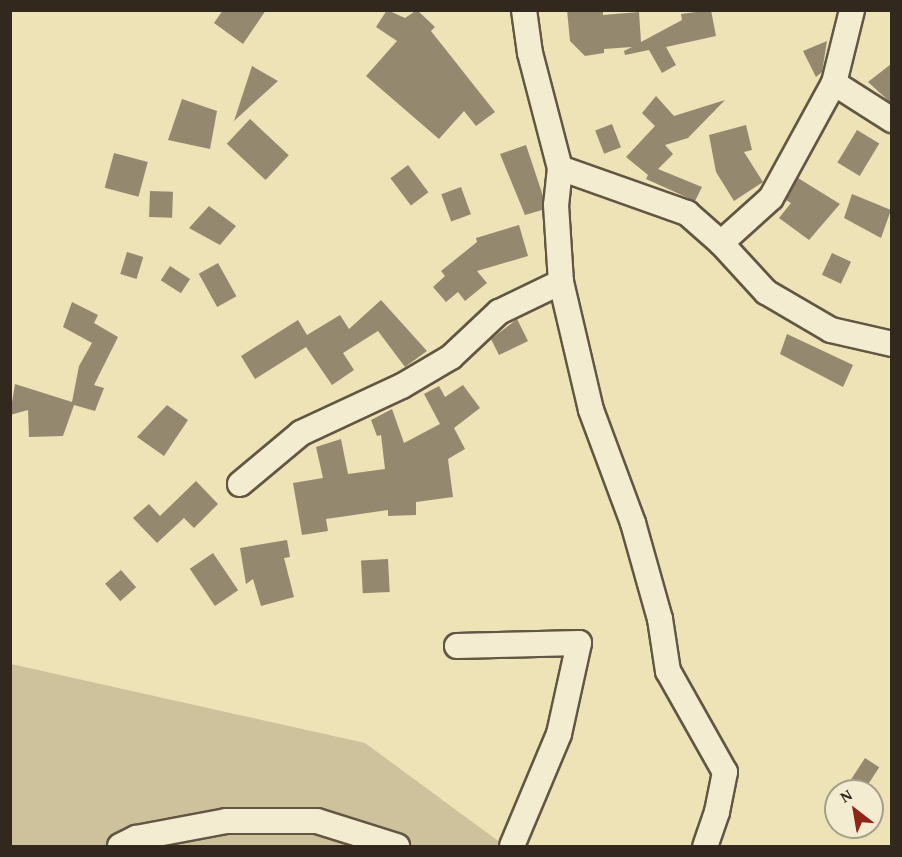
<!DOCTYPE html>
<html>
<head>
<meta charset="utf-8">
<style>
  body { margin:0 }
  #map { position:relative; width:902px; height:857px; overflow:hidden; background:#eee2b7; font-family:"Gentium Book Plus",serif }
  div>[style] { position:absolute }
  .green>* { inset:0; background:#cec29d }
  .building>* { inset:0; background:#94896e; transform-origin:0 0 }
  .roads { filter:drop-shadow(2px 0 #625644) drop-shadow(-2px 0 #625644) drop-shadow(0 2px #625644) drop-shadow(0 -2px #625644) }
  .minor>* { height:24px; margin:-12px; padding:0 12px; transform-origin:12px; border-radius:12px; background:#f4ecd0 }
  span { translate:-50% -50%; white-space:nowrap; text-align:center; line-height:1.15; -webkit-text-stroke:5px #f4ecd0; paint-order:stroke }
  .frame { position:absolute; inset:0; border:12px solid #33281e; pointer-events:none }
  .north { position:absolute; left:824px; top:779px; width:60px; height:60px; box-sizing:border-box; background:#f4ecd0; border:2px solid #a79e89; border-radius:50%; rotate:329deg; font-size:16px; font-weight:700; line-height:24px; text-align:center; color:#33281e }
  .north::after { content:''; display:block; margin:auto; width:21px; height:27px; background:#8f2418; clip-path:polygon(50% 0,100% 100%,50% 72%,0 100%) }
</style>
</head>
<body>
<div id="map">
  <div class="green">
    <div style="clip-path:polygon(11px 664px,365px 743px,505px 846px,11px 846px)"></div>
  </div>
  <div class="building">
    <div style="clip-path:polygon(223px 10px,266px 10px,243px 44px,214px 23px)"></div>
    <div style="clip-path:polygon(387px 10px,405px 18px,417px 10px,435px 27px,431px 31px,495px 112px,476px 126px,464px 111px,439px 139px,366px 76px,397px 41px,376px 27px)"></div>
    <div style="clip-path:polygon(567px 10px,603px 10px,603px 15px,639px 12px,641px 42px,682px 20px,681px 14px,711px 10px,716px 36px,666px 47px,676px 65px,662px 73px,649px 50px,625px 55px,624px 51px,632px 47px,604px 49px,604px 53px,585px 56px,570px 41px)"></div>
    <div style="clip-path:polygon(827px 41px,822px 72px,816px 77px,803px 51px)"></div>
    <div style="clip-path:polygon(891px 64px,891px 103px,868px 82px)"></div>
    <div style="clip-path:polygon(252px 66px,278px 81px,234px 121px)"></div>
    <div style="clip-path:polygon(656px 96px,674px 116px,725px 100px,688px 138px,665px 145px,673px 154px,658px 169px,702px 187px,695px 201px,646px 179px,648px 175px,626px 157px,655px 126px,642px 113px)"></div>
    <div style="clip-path:polygon(182px 99px,217px 111px,210px 149px,168px 140px)"></div>
    <div style="left:250px;top:119px;width:53px;height:34px;rotate:43deg"></div>
    <div style="left:612px;top:124px;width:25px;height:18px;rotate:69deg"></div>
    <div style="clip-path:polygon(746px 125px,752px 150px,744px 152px,763px 182px,734px 201px,716px 172px,709px 135px)"></div>
    <div style="left:857px;top:130px;width:26px;height:38px;rotate:31deg"></div>
    <div style="clip-path:polygon(526px 145px,543px 196px,542px 210px,525px 215px,500px 154px)"></div>
    <div style="left:114px;top:153px;width:35px;height:36px;rotate:15deg"></div>
    <div style="left:408px;top:165px;width:34px;height:22px;rotate:53deg"></div>
    <div style="clip-path:polygon(798px 178px,840px 204px,809px 240px,779px 218px,791px 203px,786px 200px)"></div>
    <div style="left:461px;top:187px;width:29px;height:21px;rotate:70deg"></div>
    <div style="left:150px;top:191px;width:23px;height:26px;rotate:2deg"></div>
    <div style="clip-path:polygon(852px 194px,891px 210px,881px 238px,844px 218px)"></div>
    <div style="clip-path:polygon(209px 206px,236px 226px,220px 245px,189px 228px)"></div>
    <div style="clip-path:polygon(519px 225px,528px 256px,477px 271px,487px 283px,465px 301px,458px 292px,446px 302px,433px 287px,445px 276px,441px 271px,477px 242px,476px 238px)"></div>
    <div style="left:127px;top:252px;width:17px;height:23px;rotate:17deg"></div>
    <div style="left:832px;top:253px;width:21px;height:24px;rotate:25deg"></div>
    <div style="left:218px;top:263px;width:38px;height:22px;rotate:61deg"></div>
    <div style="left:170px;top:266px;width:24px;height:17px;rotate:33deg"></div>
    <div style="clip-path:polygon(381px 300px,427px 351px,405px 367px,378px 331px,343px 353px,354px 370px,332px 385px,306px 347px,255px 379px,241px 356px,298px 320px,307px 335px,340px 315px,349px 329px)"></div>
    <div style="clip-path:polygon(72px 302px,98px 315px,94px 323px,118px 337px,94px 385px,104px 388px,95px 411px,74px 405px,63px 436px,29px 437px,28px 410px,10px 415px,15px 384px,72px 402px,79px 366px,92px 343px,63px 327px)"></div>
    <div style="clip-path:polygon(517px 319px,528px 341px,499px 355px,491px 339px)"></div>
    <div style="clip-path:polygon(787px 334px,853px 365px,843px 387px,780px 354px)"></div>
    <div style="clip-path:polygon(463px 385px,480px 408px,454px 428px,465px 449px,448px 459px,453px 497px,416px 502px,416px 515px,388px 516px,388px 510px,326px 519px,328px 531px,302px 535px,293px 483px,323px 478px,316px 447px,341px 439px,348px 474px,385px 469px,381px 435px,377px 436px,371px 420px,392px 409px,404px 443px,440px 424px,424px 394px,439px 386px,445px 397px)"></div>
    <div style="clip-path:polygon(167px 405px,188px 420px,164px 456px,137px 437px)"></div>
    <div style="clip-path:polygon(196px 481px,218px 504px,194px 528px,184px 518px,157px 543px,133px 518px,149px 504px,160px 516px)"></div>
    <div style="clip-path:polygon(287px 540px,290px 557px,284px 558px,294px 597px,261px 606px,253px 579px,246px 584px,240px 548px)"></div>
    <div style="left:213px;top:553px;width:45px;height:28px;rotate:56deg"></div>
    <div style="left:388px;top:559px;width:33px;height:27px;rotate:87deg"></div>
    <div style="left:121px;top:570px;width:23px;height:21px;rotate:49deg"></div>
    <div style="left:865px;top:758px;width:17px;height:26px;rotate:33deg"></div>
  </div>
  <div class="roads">
    <div class="minor">
      <div style="left:524px;top:10px;width:43px;rotate:82.1deg"></div>
      <div style="left:530px;top:53px;width:119px;rotate:75.4deg"></div>
      <div style="left:560px;top:168px;width:37px;rotate:96deg"></div>
      <div style="left:556px;top:205px;width:77px;rotate:86.3deg"></div>
      <div style="left:561px;top:282px;width:131px;rotate:76.8deg"></div>
      <div style="left:591px;top:410px;width:121px;rotate:69.6deg"></div>
      <div style="left:633px;top:523px;width:100px;rotate:74.3deg"></div>
      <div style="left:660px;top:619px;width:53px;rotate:81.3deg"></div>
      <div style="left:668px;top:671px;width:116px;rotate:60.6deg"></div>
      <div style="left:725px;top:772px;width:41px;rotate:101.3deg"></div>
      <div style="left:717px;top:812px;width:36px;rotate:109deg"></div>
      <div style="left:834px;top:83px;width:69px;rotate:32.5deg"></div>
      <div style="left:560px;top:168px;width:135px;rotate:19.5deg"></div>
      <div style="left:687px;top:213px;width:45px;rotate:41.4deg"></div>
      <div style="left:721px;top:243px;width:67px;rotate:47.4deg"></div>
      <div style="left:766px;top:292px;width:75px;rotate:30.3deg"></div>
      <div style="left:831px;top:330px;width:63px;rotate:12.9deg"></div>
      <div style="left:721px;top:243px;width:67px;rotate:-42deg"></div>
      <div style="left:771px;top:198px;width:131px;rotate:-61.3deg"></div>
      <div style="left:834px;top:83px;width:75px;rotate:-76.1deg"></div>
      <div style="left:240px;top:484px;width:80px;rotate:-39.9deg"></div>
      <div style="left:301px;top:433px;width:111px;rotate:-25deg"></div>
      <div style="left:402px;top:386px;width:57px;rotate:-30.6deg"></div>
      <div style="left:451px;top:357px;width:66px;rotate:-43.2deg"></div>
      <div style="left:499px;top:312px;width:69px;rotate:-25.8deg"></div>
      <div style="left:457px;top:646px;width:122px;rotate:-1.4deg"></div>
      <div style="left:579px;top:643px;width:93px;rotate:102.4deg"></div>
      <div style="left:559px;top:734px;width:121px;rotate:112.8deg"></div>
      <div style="left:120px;top:846px;width:18px;rotate:-27deg"></div>
      <div style="left:136px;top:838px;width:92px;rotate:-10.7deg"></div>
      <div style="left:226px;top:821px;width:91px"></div>
      <div style="left:317px;top:821px;width:84px;rotate:17.4deg"></div>
    </div>
  </div>
  <div class="frame"></div>
  <div class="north">N</div>
</div>
</body>
</html>
